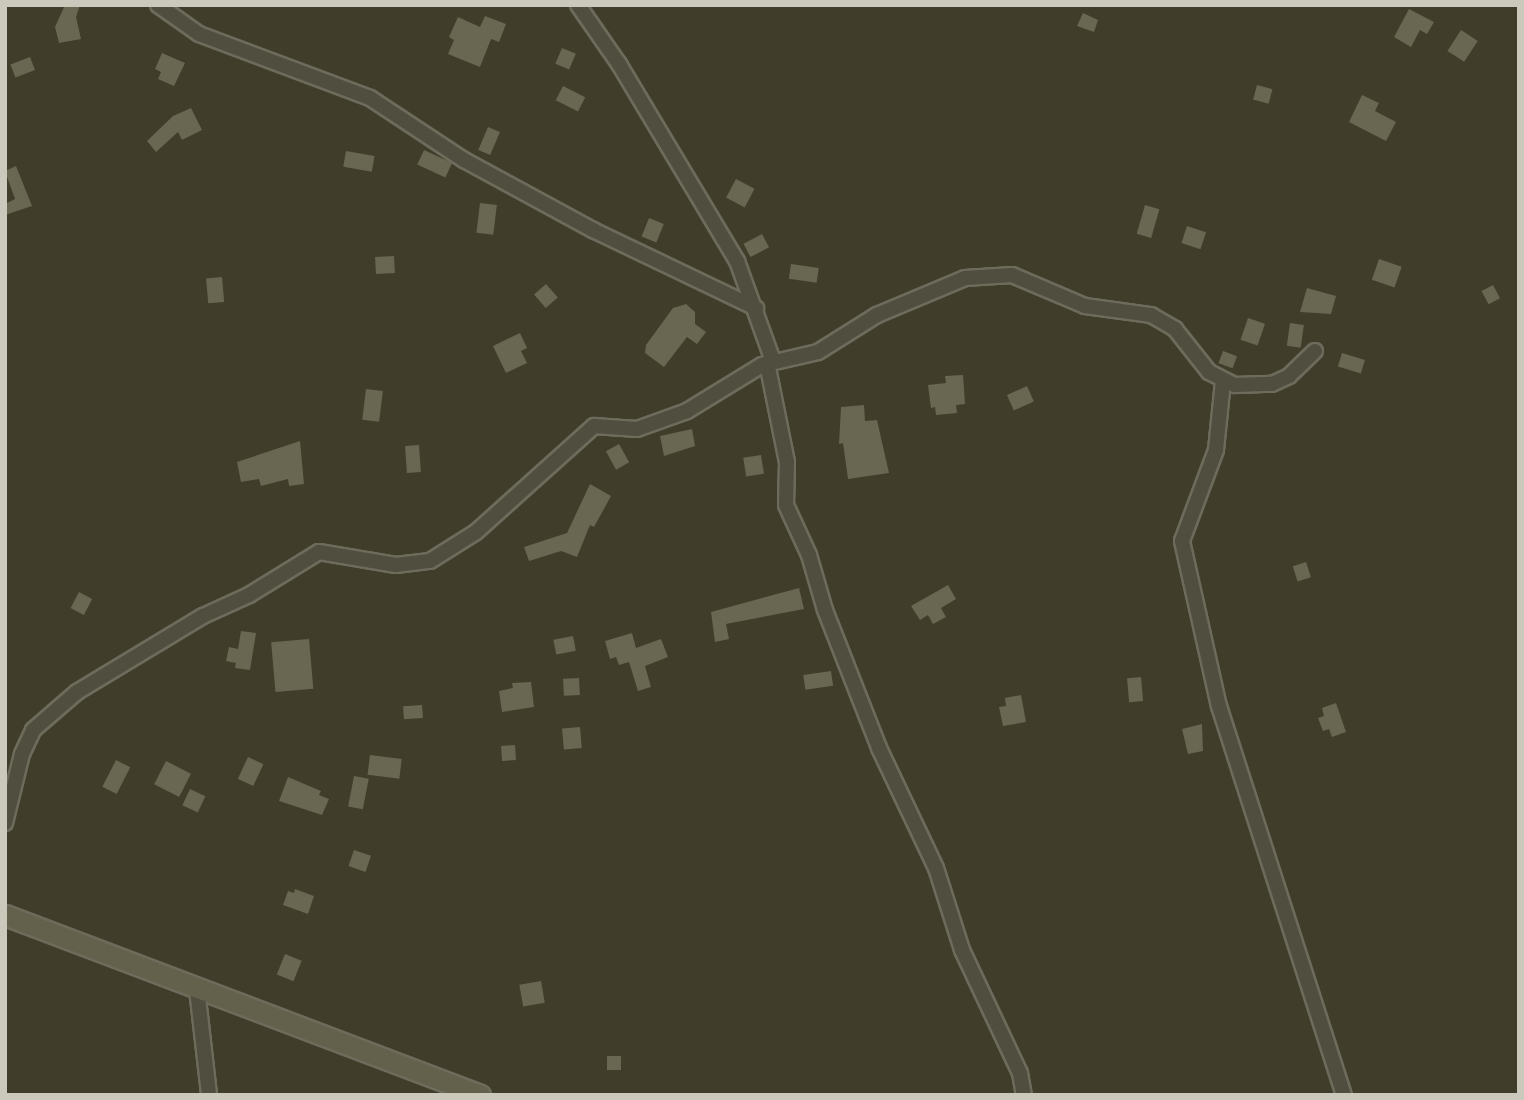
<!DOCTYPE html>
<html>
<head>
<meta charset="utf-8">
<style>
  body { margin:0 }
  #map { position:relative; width:1524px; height:1100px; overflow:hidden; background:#403d2a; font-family:Montserrat,sans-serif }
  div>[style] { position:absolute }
  .building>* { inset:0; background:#696651; transform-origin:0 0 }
  .roads { filter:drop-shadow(2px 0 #6d6c5c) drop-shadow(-2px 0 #6d6c5c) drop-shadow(0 2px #6d6c5c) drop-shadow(0 -2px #6d6c5c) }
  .street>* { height:14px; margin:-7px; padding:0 7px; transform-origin:7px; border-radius:7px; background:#504e3e }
  .secondary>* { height:19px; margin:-9.5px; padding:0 9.5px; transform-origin:9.5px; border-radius:9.5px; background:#63614c }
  span { translate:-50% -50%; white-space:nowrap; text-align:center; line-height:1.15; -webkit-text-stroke:7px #363323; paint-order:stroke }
  .frame { position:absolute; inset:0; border:7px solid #cac9bb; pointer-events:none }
</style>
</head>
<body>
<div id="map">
  <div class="building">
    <div style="clip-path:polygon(65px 5px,80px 5px,76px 17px,81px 39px,59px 43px,55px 27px)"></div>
    <div style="clip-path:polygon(1409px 9px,1434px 22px,1427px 34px,1420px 30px,1411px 47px,1394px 37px)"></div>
    <div style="clip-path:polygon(1083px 13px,1098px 20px,1094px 32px,1077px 26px)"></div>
    <div style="clip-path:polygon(485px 16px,506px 24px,499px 42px,491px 39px,480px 67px,448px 54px,454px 40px,449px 37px,458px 17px,480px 27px)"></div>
    <div style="left:1461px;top:30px;width:20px;height:25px;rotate:33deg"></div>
    <div style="left:562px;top:48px;width:15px;height:17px;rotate:23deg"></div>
    <div style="clip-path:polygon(162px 53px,185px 63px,174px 86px,158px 79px,161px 72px,155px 69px)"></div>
    <div style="left:30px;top:57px;width:14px;height:21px;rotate:69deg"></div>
    <div style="left:1257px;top:85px;width:16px;height:15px;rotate:15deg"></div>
    <div style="left:563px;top:86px;width:25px;height:16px;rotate:27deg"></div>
    <div style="clip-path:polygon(1362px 95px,1379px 103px,1375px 111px,1396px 122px,1386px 141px,1349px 122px)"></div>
    <div style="clip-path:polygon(191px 108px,202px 130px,182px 140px,178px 132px,156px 152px,147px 141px,173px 116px)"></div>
    <div style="left:488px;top:127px;width:13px;height:25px;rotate:23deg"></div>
    <div style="left:424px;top:150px;width:31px;height:16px;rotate:25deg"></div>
    <div style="left:346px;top:151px;width:29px;height:16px;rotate:10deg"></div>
    <div style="clip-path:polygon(16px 166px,32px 206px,5px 215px,5px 204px,15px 199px,5px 171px)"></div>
    <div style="left:736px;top:179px;width:21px;height:21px;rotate:28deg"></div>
    <div style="left:480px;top:203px;width:17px;height:30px;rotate:7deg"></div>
    <div style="left:1145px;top:205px;width:15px;height:30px;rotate:16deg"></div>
    <div style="left:649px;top:218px;width:16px;height:20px;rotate:22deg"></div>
    <div style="left:1187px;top:226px;width:20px;height:18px;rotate:18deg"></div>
    <div style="left:762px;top:234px;width:15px;height:21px;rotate:62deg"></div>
    <div style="left:394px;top:256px;width:17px;height:19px;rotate:87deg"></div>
    <div style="left:1379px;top:259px;width:24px;height:22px;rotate:19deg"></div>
    <div style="left:791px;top:264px;width:28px;height:15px;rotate:8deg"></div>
    <div style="left:222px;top:277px;width:25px;height:16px;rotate:85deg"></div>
    <div style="left:546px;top:284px;width:18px;height:16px;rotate:49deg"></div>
    <div style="left:1493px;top:285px;width:15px;height:13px;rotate:62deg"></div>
    <div style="clip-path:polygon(1307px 288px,1336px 296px,1331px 314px,1300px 312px)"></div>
    <div style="clip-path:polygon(686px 304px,695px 312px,695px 324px,706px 332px,697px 344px,687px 337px,664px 367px,645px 353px,646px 345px,673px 308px)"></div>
    <div style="left:1248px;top:318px;width:18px;height:23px;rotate:19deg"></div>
    <div style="left:1290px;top:323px;width:14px;height:23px;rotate:8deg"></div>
    <div style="clip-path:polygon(520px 333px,527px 348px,521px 351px,527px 363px,506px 373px,493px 346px)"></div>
    <div style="left:1223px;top:351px;width:15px;height:13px;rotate:20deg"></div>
    <div style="left:1342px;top:353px;width:24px;height:14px;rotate:17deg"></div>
    <div style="clip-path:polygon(963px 375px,965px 404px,956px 405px,957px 413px,936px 415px,935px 407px,931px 408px,928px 385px,946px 383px,945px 376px)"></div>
    <div style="left:1027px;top:386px;width:17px;height:22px;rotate:66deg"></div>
    <div style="left:366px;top:389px;width:17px;height:31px;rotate:7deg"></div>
    <div style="clip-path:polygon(864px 405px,865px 421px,877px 420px,889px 473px,848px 479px,843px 443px,839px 444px,841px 407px)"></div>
    <div style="clip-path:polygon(692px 429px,695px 446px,664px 456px,660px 436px)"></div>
    <div style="clip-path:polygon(300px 441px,304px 484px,289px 486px,288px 479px,261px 486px,259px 479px,241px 482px,237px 462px)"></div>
    <div style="left:619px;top:444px;width:21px;height:15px;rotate:61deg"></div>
    <div style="left:419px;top:445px;width:27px;height:14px;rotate:86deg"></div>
    <div style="left:761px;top:455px;width:19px;height:18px;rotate:81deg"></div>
    <div style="clip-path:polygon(590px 484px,611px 496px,594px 527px,590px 525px,577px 557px,561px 551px,529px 561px,524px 547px,567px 533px)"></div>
    <div style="left:1306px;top:562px;width:16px;height:14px;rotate:72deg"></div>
    <div style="clip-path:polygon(948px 585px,956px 599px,941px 608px,946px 617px,933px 624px,928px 615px,920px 620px,911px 606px)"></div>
    <div style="clip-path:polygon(799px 588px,804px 609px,726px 624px,729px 639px,715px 642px,711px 612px)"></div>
    <div style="left:79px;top:592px;width:15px;height:18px;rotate:28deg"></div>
    <div style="clip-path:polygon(241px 631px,256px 633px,250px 670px,235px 668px,236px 663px,226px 661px,229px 647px,238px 649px)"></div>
    <div style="clip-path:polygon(632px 633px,636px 648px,661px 639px,668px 657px,645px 666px,651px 687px,638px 691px,629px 662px,619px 665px,616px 657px,610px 659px,605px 641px)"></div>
    <div style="left:573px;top:636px;width:15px;height:20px;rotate:79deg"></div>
    <div style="left:309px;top:639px;width:50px;height:38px;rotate:85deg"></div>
    <div style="left:831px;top:671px;width:15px;height:28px;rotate:82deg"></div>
    <div style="left:1141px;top:677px;width:24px;height:14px;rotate:85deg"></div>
    <div style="left:579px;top:678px;width:17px;height:16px;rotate:87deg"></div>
    <div style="clip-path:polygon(531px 682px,534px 707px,502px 712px,499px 691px,513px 688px,512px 683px)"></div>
    <div style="clip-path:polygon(1021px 695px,1026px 722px,1003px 726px,999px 707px,1006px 706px,1005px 698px)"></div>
    <div style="clip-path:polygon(1336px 703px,1346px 732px,1332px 737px,1329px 729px,1323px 731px,1318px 718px,1324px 716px,1322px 708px)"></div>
    <div style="left:422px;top:705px;width:13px;height:19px;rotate:86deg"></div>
    <div style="clip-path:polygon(1202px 724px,1203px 751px,1188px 754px,1182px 729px)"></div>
    <div style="left:580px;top:727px;width:21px;height:18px;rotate:85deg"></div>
    <div style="left:515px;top:745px;width:15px;height:14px;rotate:86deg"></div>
    <div style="left:370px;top:755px;width:32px;height:20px;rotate:7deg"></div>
    <div style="left:248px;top:757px;width:17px;height:24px;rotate:25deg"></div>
    <div style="left:116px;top:760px;width:16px;height:30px;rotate:27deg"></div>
    <div style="left:166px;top:761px;width:28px;height:26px;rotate:27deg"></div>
    <div style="left:354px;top:776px;width:15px;height:31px;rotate:11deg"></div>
    <div style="clip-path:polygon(288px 777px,321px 791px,319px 795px,329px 799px,322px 815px,279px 801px)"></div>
    <div style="left:190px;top:789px;width:17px;height:18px;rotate:25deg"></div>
    <div style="left:354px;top:850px;width:18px;height:17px;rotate:19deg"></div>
    <div style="clip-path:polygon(295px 889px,314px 896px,308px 914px,283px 905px,288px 891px,294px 893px)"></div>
    <div style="left:285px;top:954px;width:18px;height:22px;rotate:22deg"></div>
    <div style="left:541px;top:981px;width:22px;height:22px;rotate:80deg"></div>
    <div style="left:607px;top:1056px;width:14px;height:14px"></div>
  </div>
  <div class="roads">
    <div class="street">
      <div style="left:158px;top:5px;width:50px;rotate:35.3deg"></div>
      <div style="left:199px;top:34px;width:183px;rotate:20.5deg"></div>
      <div style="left:370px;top:98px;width:113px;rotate:33.4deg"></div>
      <div style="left:464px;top:160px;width:147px;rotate:28.5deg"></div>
      <div style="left:593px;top:230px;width:181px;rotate:25.6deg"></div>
      <div style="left:578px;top:5px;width:72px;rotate:55.2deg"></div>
      <div style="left:619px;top:64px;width:230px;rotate:59.1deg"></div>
      <div style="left:737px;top:261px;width:106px;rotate:70.2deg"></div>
      <div style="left:767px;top:363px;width:101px;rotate:78.6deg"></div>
      <div style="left:787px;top:462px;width:43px;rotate:91.3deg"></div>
      <div style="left:786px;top:505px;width:55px;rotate:65.3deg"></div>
      <div style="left:809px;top:555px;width:57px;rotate:73.8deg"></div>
      <div style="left:825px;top:610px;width:148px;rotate:68.6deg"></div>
      <div style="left:879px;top:748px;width:133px;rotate:64.6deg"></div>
      <div style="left:936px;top:868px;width:86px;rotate:72.4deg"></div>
      <div style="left:962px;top:950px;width:136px;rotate:64.8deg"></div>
      <div style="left:1020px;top:1073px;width:22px;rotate:80deg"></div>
      <div style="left:1223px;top:381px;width:69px;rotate:95.8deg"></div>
      <div style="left:1216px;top:450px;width:97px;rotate:110.5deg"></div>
      <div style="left:1182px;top:541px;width:169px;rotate:77.4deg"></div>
      <div style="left:1219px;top:706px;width:409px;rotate:72.2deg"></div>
      <div style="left:5px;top:823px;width:71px;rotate:-76.2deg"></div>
      <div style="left:22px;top:754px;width:26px;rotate:-65deg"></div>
      <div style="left:33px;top:730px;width:58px;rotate:-40.8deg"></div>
      <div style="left:77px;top:692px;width:147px;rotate:-31.1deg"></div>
      <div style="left:203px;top:616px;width:51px;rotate:-24.5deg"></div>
      <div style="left:249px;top:595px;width:82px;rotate:-31.6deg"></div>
      <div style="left:319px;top:552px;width:78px;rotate:9.6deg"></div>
      <div style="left:396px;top:565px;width:34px;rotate:-7deg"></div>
      <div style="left:430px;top:561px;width:54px;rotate:-32.2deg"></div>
      <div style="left:476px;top:532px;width:159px;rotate:-41.9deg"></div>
      <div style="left:594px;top:426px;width:43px;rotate:4deg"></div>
      <div style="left:637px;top:429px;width:53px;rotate:-19.8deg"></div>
      <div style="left:687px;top:411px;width:88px;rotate:-31.5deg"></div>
      <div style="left:762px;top:365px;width:57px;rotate:-13.1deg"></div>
      <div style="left:818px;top:352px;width:70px;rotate:-32.1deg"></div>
      <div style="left:877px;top:315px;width:95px;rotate:-22.8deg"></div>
      <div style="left:965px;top:278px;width:47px;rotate:-3.7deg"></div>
      <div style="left:1012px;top:275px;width:79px;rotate:23deg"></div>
      <div style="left:1085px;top:306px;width:67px;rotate:7.8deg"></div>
      <div style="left:1151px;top:315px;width:28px;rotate:30deg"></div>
      <div style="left:1175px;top:329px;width:55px;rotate:51.7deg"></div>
      <div style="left:1209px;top:372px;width:29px;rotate:27deg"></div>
      <div style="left:1235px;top:385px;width:37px;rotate:-2deg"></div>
      <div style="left:1272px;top:384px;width:19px;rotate:-25deg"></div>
      <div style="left:1289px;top:376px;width:36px;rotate:-44deg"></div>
      <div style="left:197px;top:989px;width:107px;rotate:83.5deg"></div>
    </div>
    <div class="secondary">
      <div style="left:5px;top:915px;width:508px;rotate:20.75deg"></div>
    </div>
  </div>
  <div class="frame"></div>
</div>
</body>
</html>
